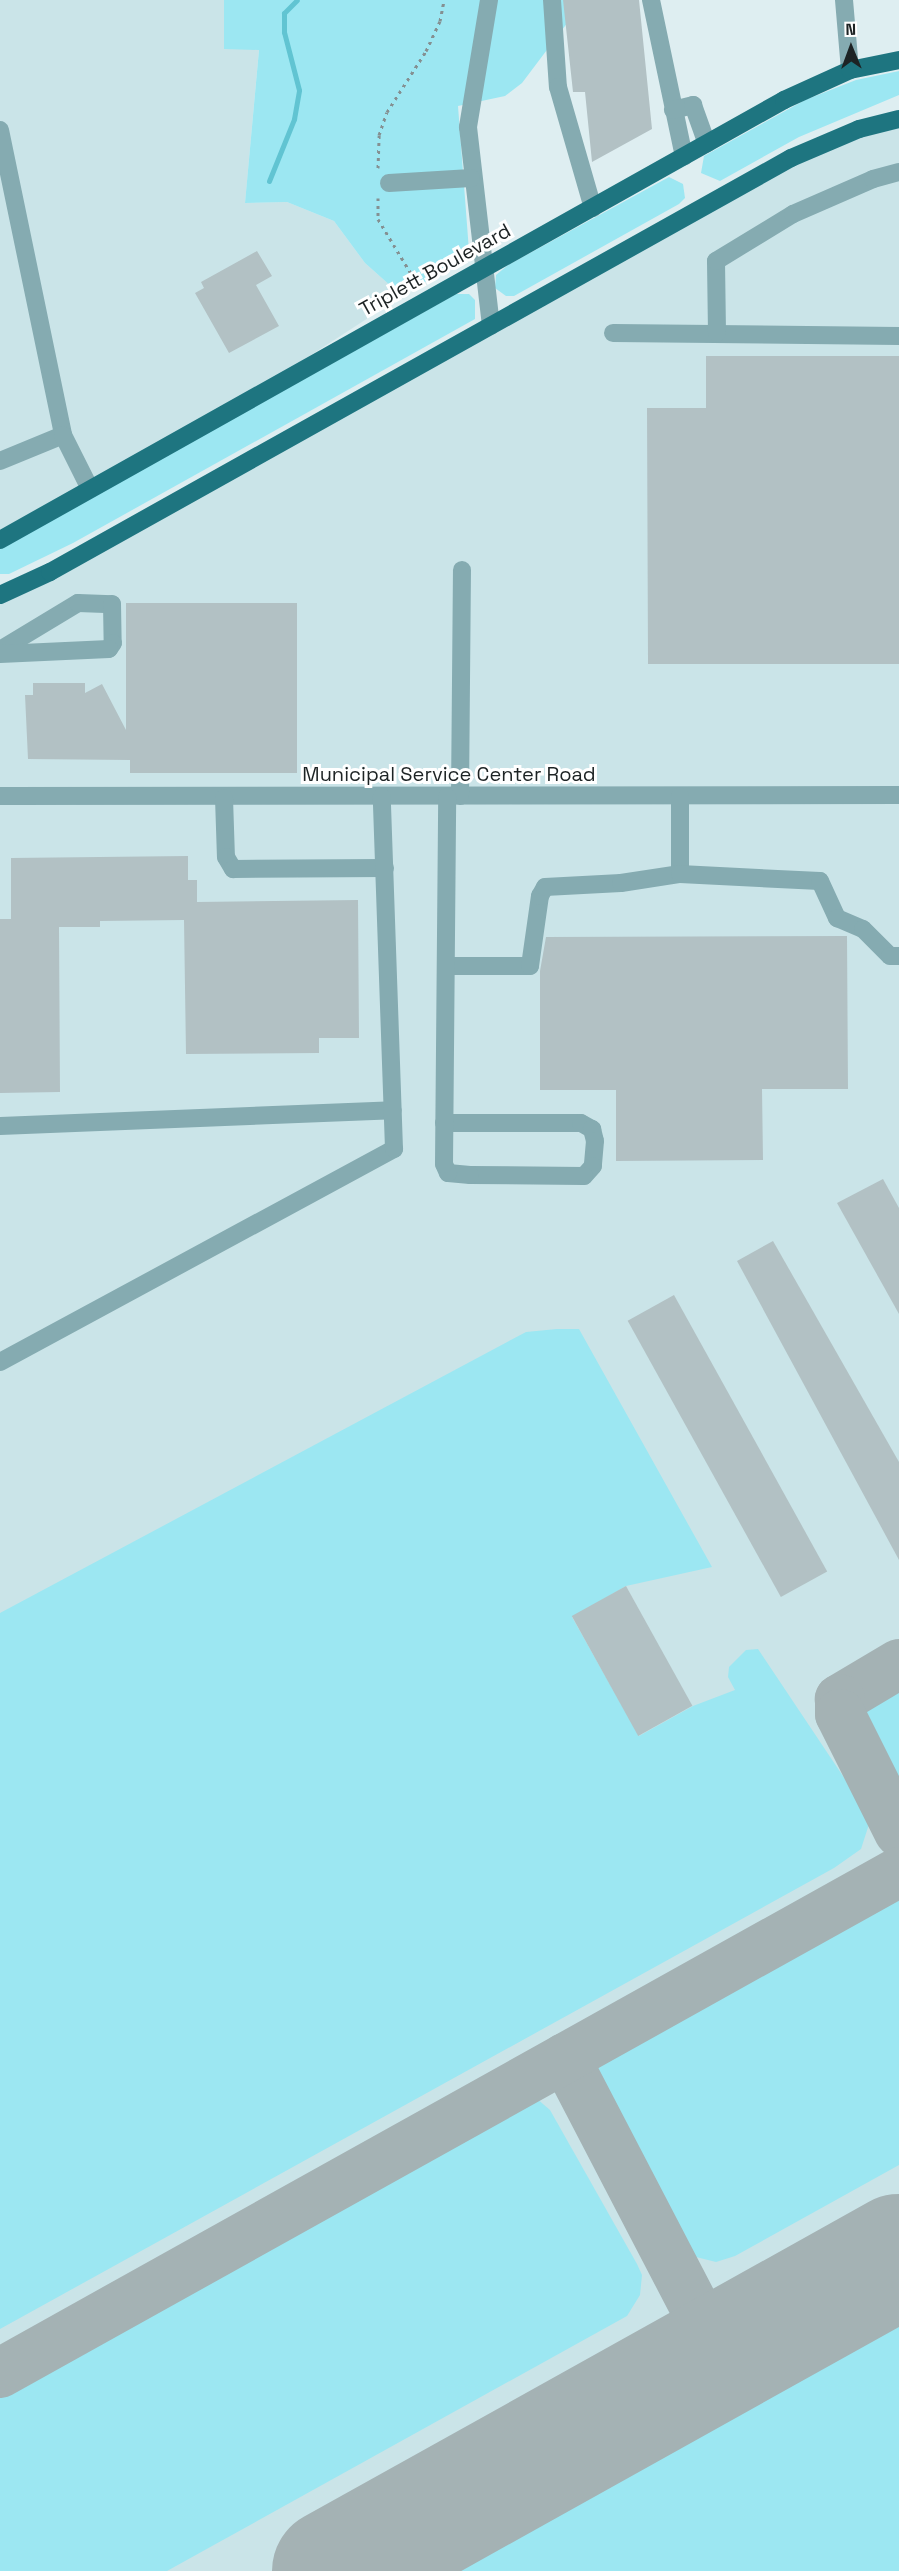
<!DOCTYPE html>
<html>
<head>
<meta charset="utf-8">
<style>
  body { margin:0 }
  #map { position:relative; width:899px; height:2571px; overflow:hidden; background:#deeef1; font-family:"Space Grotesk",sans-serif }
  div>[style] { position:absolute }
  .built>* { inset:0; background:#cae4e8 }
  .green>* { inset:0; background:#9ce7f2 }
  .stream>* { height:5px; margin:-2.5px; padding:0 2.5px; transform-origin:2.5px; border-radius:2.5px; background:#61c4d2 }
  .taxiway>* { height:50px; margin:-25px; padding:0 25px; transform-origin:25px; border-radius:25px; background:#a4b2b4 }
  .runway>* { height:124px; margin:-62px; padding:0 62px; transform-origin:62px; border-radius:62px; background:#a4b2b4 }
  .building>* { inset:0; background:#b2c1c4; transform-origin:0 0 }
  .path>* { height:3px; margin-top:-1.5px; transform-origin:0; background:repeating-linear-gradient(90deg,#849092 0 3px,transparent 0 7.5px) }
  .minor>* { height:18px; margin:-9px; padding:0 9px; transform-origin:9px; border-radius:9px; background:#85abb1 }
  .major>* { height:18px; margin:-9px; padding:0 9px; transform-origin:9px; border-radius:9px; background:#1e7580 }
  span { translate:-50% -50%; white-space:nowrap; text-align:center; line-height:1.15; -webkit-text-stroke:6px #fff; paint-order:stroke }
  .street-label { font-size:20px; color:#1d2324 }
  .north { position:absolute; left:821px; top:18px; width:60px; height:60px; -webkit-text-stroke:4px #fff; paint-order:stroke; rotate:359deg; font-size:16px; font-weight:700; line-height:24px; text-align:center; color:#1d2324 }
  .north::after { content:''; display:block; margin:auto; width:21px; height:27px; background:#1d2324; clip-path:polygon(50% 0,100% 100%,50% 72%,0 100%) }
</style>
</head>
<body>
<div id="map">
  <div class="built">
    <div style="clip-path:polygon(0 0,224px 0,224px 49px,259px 49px,245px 203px,287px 202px,334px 221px,365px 263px,402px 296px,197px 429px,0 540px)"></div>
    <div style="clip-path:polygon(899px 119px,899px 2571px,0 2571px,0 595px,762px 175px)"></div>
  </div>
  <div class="green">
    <div style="clip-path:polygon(224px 0,565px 0,568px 22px,522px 83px,505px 96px,458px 106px,469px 251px,461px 260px,402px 296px,365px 263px,334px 221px,287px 202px,245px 203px,259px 50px,224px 49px)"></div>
    <div style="clip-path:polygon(899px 71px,899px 95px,799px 137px,720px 181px,701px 173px,704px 156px,805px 100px,856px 80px)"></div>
    <div style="clip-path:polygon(669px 177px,683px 184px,685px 198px,679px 204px,514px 296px,506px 296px,495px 288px,496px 275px,508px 265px)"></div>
    <div style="clip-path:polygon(456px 294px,469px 294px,475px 300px,475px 319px,73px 543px,9px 574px,0 574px,0 549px)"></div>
    <div style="clip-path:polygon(557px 1329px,579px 1329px,712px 1567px,626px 1586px,572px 1617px,639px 1736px,693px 1706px,735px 1690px,728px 1677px,729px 1667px,746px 1650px,758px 1649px,871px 1818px,861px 1849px,834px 1868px,0 2329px,0 1613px,526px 1332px)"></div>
    <div style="clip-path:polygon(899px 1674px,899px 1797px,856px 1727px,861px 1702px)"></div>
    <div style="clip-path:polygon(899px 1878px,899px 2165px,735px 2256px,716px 2262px,692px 2256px,676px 2238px,597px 2094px,591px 2078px,594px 2058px,612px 2038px)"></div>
    <div style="clip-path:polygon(523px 2095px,536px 2098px,550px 2110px,637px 2264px,642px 2275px,640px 2295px,627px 2316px,167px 2571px,0 2571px,0 2376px,500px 2099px)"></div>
    <div style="clip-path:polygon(899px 2314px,899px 2571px,438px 2571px)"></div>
  </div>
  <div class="stream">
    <div style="left:269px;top:181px;width:67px;rotate:-68deg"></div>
    <div style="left:294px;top:119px;width:29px;rotate:-80deg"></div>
    <div style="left:299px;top:90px;width:60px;rotate:-104.5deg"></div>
    <div style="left:284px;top:32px;width:19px;rotate:-90deg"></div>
    <div style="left:284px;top:13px;width:18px;rotate:-45deg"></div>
  </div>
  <div class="taxiway">
    <div style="left:899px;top:1664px;width:69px;rotate:149.3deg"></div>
    <div style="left:840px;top:1699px;width:15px;rotate:90deg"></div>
    <div style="left:840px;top:1714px;width:132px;rotate:63.4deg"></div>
    <div style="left:565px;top:2058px;width:336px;rotate:62.5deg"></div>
    <div style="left:0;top:2373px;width:1029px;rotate:-29.13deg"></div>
  </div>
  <div class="runway">
    <div style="left:334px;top:2571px;width:647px;rotate:-29.14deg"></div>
  </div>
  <div class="building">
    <div style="clip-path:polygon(563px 0,639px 0,652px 129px,592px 162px,585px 92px,573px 92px)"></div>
    <div style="clip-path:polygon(257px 251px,272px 276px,256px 285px,279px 326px,229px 353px,195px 293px,204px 288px,201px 282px)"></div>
    <div style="clip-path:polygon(706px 356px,899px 356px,899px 664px,648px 664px,647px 408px,706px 408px)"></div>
    <div style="clip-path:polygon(126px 603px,297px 603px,297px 773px,130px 773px,130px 760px,28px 759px,25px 695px,33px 695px,33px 683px,85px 683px,85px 693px,102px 684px,126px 730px)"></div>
    <div style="clip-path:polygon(188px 856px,188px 880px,197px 880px,197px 902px,358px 900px,359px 1038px,319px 1038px,319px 1053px,186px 1054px,184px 920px,100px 921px,100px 927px,59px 927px,60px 1092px,0 1093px,0 919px,11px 919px,11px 858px)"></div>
    <div style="clip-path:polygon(847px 936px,848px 1089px,762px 1089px,763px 1160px,616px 1161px,616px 1090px,540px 1090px,540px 971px,546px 937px)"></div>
    <div style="clip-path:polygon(883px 1179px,899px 1208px,899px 1314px,837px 1203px)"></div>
    <div style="clip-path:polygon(773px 1241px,899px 1462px,899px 1560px,737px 1261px)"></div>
    <div style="left:674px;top:1295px;width:316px;height:53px;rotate:61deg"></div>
    <div style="left:626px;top:1586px;width:137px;height:62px;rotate:61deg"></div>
  </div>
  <div class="path">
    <div style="left:378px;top:168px;width:33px;rotate:-88deg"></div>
    <div style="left:379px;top:135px;width:24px;rotate:-71deg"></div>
    <div style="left:387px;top:112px;width:72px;rotate:-57.4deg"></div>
    <div style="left:426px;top:51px;width:33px;rotate:-65deg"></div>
    <div style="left:440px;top:21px;width:21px;rotate:-79deg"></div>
    <div style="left:378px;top:198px;width:21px;rotate:90deg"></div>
    <div style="left:378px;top:219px;width:77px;rotate:58.8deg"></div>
  </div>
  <div class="minor">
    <div style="left:489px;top:0;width:129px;rotate:99.4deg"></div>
    <div style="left:468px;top:127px;width:200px;rotate:83.4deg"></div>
    <div style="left:552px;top:0;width:87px;rotate:86.1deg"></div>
    <div style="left:558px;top:87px;width:126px;rotate:73.9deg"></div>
    <div style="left:651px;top:0;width:160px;rotate:78.1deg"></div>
    <div style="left:844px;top:0;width:70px;rotate:85.1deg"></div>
    <div style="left:673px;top:110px;width:21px;rotate:-14deg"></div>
    <div style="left:693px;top:105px;width:41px;rotate:70.3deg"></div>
    <div style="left:0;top:130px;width:311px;rotate:78.3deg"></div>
    <div style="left:389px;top:183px;width:82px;rotate:-3.5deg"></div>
    <div style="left:613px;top:333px;width:286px;rotate:0.6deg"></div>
    <div style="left:717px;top:333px;width:72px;rotate:-90.8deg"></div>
    <div style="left:716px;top:261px;width:90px;rotate:-31.4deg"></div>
    <div style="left:793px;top:214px;width:87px;rotate:-23.6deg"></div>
    <div style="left:873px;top:179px;width:27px;rotate:-15deg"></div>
    <div style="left:0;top:461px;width:68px;rotate:-22.4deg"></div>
    <div style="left:63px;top:435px;width:60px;rotate:63.4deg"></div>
    <div style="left:0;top:650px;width:91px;rotate:-31.1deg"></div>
    <div style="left:78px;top:603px;width:34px;rotate:2deg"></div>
    <div style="left:112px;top:604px;width:39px;rotate:89deg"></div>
    <div style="left:113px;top:643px;width:7px;rotate:124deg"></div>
    <div style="left:109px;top:649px;width:109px;rotate:177.4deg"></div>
    <div style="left:0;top:796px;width:899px;rotate:-0.06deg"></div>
    <div style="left:460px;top:796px;width:226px;rotate:-89.5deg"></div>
    <div style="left:680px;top:796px;width:78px;rotate:90deg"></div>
    <div style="left:224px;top:798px;width:59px;rotate:88.1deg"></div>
    <div style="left:226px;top:857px;width:14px;rotate:60deg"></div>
    <div style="left:233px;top:869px;width:152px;rotate:-0.4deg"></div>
    <div style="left:446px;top:966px;width:84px"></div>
    <div style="left:530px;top:966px;width:71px;rotate:-81.9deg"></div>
    <div style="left:540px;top:896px;width:10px;rotate:-61deg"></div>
    <div style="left:545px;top:887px;width:76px;rotate:-3deg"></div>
    <div style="left:621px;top:883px;width:60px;rotate:-8.7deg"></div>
    <div style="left:680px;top:874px;width:140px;rotate:2.9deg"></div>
    <div style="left:820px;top:881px;width:41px;rotate:65.3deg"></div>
    <div style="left:837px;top:918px;width:28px;rotate:23deg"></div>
    <div style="left:863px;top:929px;width:38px;rotate:45deg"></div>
    <div style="left:890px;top:956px;width:9px"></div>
    <div style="left:444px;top:1123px;width:137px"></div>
    <div style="left:581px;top:1123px;width:13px;rotate:29deg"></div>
    <div style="left:592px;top:1129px;width:12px;rotate:76deg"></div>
    <div style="left:595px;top:1141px;width:25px;rotate:95deg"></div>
    <div style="left:593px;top:1166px;width:13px;rotate:132deg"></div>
    <div style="left:584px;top:1176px;width:114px;rotate:-179.5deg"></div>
    <div style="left:470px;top:1175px;width:22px;rotate:-175deg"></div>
    <div style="left:448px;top:1173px;width:10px;rotate:-114deg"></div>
    <div style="left:444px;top:1164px;width:367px;rotate:-89.5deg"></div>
    <div style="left:0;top:1126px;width:393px;rotate:-2.3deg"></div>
    <div style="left:0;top:1362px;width:448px;rotate:-28.4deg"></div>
    <div style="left:394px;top:1149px;width:352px;rotate:-92deg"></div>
  </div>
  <div class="major">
    <div style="left:0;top:540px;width:899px;rotate:-29.3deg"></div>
    <div style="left:784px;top:100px;width:72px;rotate:-24.4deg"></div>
    <div style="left:850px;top:70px;width:50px;rotate:-11.5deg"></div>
    <div style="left:0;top:595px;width:55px;rotate:-24.7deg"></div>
    <div style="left:50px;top:572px;width:849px;rotate:-29.19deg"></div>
    <div style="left:791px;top:158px;width:74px;rotate:-23.1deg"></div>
    <div style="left:859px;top:129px;width:41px;rotate:-14deg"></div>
  </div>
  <div class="street-label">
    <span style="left:435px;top:270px;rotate:-29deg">Triplett Boulevard</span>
    <span style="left:449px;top:774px">Municipal Service Center Road</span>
  </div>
  <div class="north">N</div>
</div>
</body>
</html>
